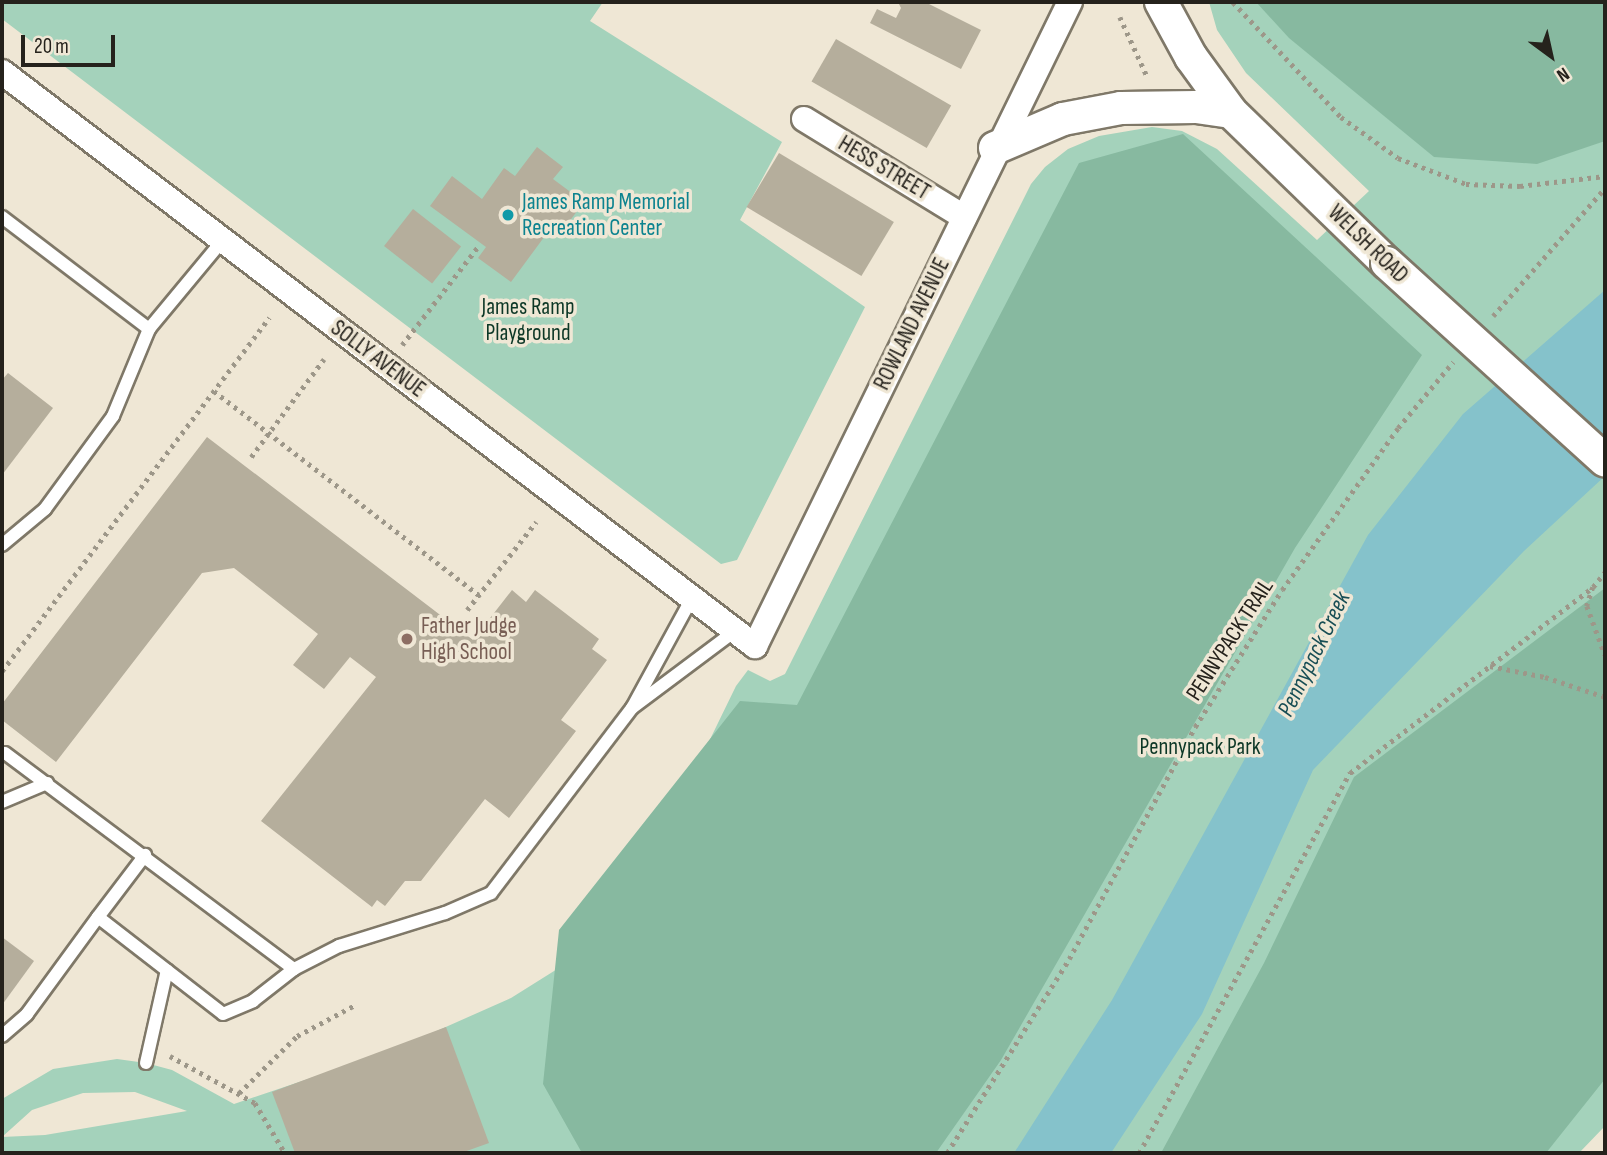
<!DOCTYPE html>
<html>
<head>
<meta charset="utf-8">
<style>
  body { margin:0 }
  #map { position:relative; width:1607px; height:1155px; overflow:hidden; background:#efe7d5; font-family:"Sofia Sans Condensed",sans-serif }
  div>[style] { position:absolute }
  .green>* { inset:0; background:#a4d2bb }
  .forest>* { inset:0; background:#87b9a0 }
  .water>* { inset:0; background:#85c2cb }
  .building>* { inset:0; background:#b5ae9c; transform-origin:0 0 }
  .path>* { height:4.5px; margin-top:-2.25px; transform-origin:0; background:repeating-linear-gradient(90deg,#9d9789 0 3.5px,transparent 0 8.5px) }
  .roads { filter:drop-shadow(2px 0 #7f7868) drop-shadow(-2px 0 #7f7868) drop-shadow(0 2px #7f7868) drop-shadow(0 -2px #7f7868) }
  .service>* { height:12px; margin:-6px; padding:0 6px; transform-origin:6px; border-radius:6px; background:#fff }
  .minor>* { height:24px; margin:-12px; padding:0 12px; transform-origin:12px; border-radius:12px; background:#fff }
  .tertiary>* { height:32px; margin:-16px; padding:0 16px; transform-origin:16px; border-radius:16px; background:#fff }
  .bridges { filter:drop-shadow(2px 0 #7f7868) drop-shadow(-2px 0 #7f7868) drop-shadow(0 2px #7f7868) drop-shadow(0 -2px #7f7868) }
  .tertiary-bridge>* { height:32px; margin:-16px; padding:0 16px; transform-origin:16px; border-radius:16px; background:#fff }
  .dots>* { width:19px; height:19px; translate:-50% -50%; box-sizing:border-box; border:4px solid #efe7d5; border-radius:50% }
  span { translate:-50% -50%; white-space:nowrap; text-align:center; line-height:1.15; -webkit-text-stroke:7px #efe7d5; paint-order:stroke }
  .street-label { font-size:23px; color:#25221c }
  .culture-label { font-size:23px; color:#0d838f }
  .left { translate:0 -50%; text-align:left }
  .park-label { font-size:23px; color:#0c3726 }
  .education-label { font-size:23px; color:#785e54 }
  .water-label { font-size:24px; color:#184e55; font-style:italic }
  .frame { position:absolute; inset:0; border:4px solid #25221c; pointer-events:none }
  .north { position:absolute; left:1516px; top:21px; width:70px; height:70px; -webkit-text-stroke:5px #efe7d5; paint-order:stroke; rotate:147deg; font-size:19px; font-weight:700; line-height:28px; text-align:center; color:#25221c }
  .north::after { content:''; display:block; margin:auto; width:24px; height:32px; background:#25221c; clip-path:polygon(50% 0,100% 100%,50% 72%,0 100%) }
  .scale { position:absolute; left:21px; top:35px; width:94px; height:32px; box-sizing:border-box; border:4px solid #25221c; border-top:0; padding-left:9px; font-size:21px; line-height:24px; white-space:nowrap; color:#25221c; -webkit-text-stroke:5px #efe7d5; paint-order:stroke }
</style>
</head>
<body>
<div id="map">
  <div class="green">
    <div style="clip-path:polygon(2px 2px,603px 2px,590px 21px,782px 142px,740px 220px,865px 307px,737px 560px,721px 564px,2px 19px)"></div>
    <div style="clip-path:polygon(evenodd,1209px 2px,1605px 2px,1605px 1126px,1579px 1153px,2px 1153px,2px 1099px,53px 1069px,117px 1059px,146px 1063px,172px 1070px,234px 1104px,394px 1050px,511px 998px,570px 961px,623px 918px,736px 686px,748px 670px,770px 681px,785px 674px,1031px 184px,1045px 167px,1068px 149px,1099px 136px,1152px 127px,1182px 131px,1217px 149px,1317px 240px,1369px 191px,1246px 73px,1217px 30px,1209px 2px,135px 1092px,187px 1111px,45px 1135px,2px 1137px,32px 1110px,83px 1093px,135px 1092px)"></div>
  </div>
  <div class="forest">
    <div style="clip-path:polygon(1256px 2px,1605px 2px,1605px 141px,1537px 164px,1434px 157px,1289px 38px)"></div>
    <div style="clip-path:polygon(1183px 134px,1422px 355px,1295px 548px,1001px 1060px,936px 1153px,582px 1153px,543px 1084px,559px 930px,740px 701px,797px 705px,1079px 163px)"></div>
    <div style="clip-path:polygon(1605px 588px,1605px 1079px,1546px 1153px,1161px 1153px,1264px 963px,1354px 777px)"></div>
  </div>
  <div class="water">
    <div style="clip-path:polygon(1605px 290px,1605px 476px,1524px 551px,1313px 770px,1202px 1014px,1111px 1153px,1014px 1153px,1112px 1000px,1368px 535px,1463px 414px)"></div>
  </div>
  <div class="building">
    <div style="clip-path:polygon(898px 2px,925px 2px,981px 30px,961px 69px,870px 23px,877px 9px,896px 18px,901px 8px)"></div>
    <div style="left:836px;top:39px;width:133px;height:49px;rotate:30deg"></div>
    <div style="clip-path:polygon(537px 147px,563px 167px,553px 179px,584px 202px,562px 231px,553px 225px,511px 282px,478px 258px,486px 247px,430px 206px,452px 176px,482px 199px,504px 168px,515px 176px)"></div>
    <div style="left:779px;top:153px;width:134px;height:63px;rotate:31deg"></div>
    <div style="left:413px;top:209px;width:61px;height:47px;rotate:38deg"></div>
    <div style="clip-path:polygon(8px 373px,53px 408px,2px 475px,2px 380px)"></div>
    <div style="clip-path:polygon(207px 437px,473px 640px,512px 590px,526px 602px,535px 590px,599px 639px,592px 649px,607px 660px,561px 720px,576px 731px,509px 818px,485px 799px,421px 881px,405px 881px,385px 906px,377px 900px,372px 907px,261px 821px,376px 677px,350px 657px,324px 689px,293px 665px,318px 634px,234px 568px,202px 573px,56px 762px,2px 720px,2px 704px)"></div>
    <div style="clip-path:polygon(2px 937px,34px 961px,2px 1005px)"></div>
    <div style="clip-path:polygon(446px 1027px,489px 1143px,461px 1153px,295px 1153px,272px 1092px)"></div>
  </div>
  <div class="path">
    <div style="left:1233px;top:2px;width:158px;rotate:46.8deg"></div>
    <div style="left:1341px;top:117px;width:70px;rotate:35.7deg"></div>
    <div style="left:1398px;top:158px;width:73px;rotate:20.9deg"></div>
    <div style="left:1466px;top:184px;width:54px;rotate:2.1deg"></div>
    <div style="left:1520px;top:186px;width:86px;rotate:-6.7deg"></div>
    <div style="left:1120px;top:17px;width:65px;rotate:65.4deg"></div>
    <div style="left:1493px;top:316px;width:170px;rotate:-48.8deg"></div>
    <div style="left:402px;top:345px;width:123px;rotate:-52.3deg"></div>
    <div style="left:214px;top:391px;width:334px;rotate:37.6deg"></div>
    <div style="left:251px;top:457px;width:122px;rotate:-53.3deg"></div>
    <div style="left:1593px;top:587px;width:20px;rotate:108deg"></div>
    <div style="left:1587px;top:606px;width:52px;rotate:69.8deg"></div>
    <div style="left:467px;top:610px;width:112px;rotate:-51.9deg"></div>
    <div style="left:1490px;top:666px;width:56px;rotate:11.3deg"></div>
    <div style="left:1545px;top:677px;width:63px;rotate:18.4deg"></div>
    <div style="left:2px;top:671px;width:443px;rotate:-52.9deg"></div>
    <div style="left:170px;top:1056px;width:97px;rotate:28.9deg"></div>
    <div style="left:255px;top:1103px;width:58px;rotate:59deg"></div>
    <div style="left:239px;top:1093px;width:81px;rotate:-44.5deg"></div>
    <div style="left:297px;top:1036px;width:66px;rotate:-28.1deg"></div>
    <div style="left:947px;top:1153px;width:229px;rotate:-57.8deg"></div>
    <div style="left:1069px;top:959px;width:264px;rotate:-61.5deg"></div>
    <div style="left:1195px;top:727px;width:162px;rotate:-57.6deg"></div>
    <div style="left:1282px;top:590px;width:199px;rotate:-54.4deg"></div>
    <div style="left:1398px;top:428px;width:86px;rotate:-50.2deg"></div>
    <div style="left:1139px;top:1153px;width:435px;rotate:-61deg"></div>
    <div style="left:1350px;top:773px;width:306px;rotate:-37.4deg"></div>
    <div style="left:1593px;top:587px;width:19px;rotate:-51deg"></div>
  </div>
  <div class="roads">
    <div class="service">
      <div style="left:2px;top:217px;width:185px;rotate:37.3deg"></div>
      <div style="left:2px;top:545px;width:56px;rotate:-39.9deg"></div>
      <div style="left:45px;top:509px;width:115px;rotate:-53.8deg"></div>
      <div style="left:113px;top:416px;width:94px;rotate:-67.5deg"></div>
      <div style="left:149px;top:329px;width:116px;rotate:-50.3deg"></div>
      <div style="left:692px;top:598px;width:125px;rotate:118.6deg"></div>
      <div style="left:632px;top:708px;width:129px;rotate:-36.8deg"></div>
      <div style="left:5px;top:753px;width:361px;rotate:36.8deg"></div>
      <div style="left:2px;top:802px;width:49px;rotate:-22.9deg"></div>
      <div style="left:98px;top:917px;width:78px;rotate:-52.8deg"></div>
      <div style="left:2px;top:1036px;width:33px;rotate:-41deg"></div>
      <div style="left:27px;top:1014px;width:120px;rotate:-53.8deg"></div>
      <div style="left:98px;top:917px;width:158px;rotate:37.8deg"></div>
      <div style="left:223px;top:1014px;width:33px;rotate:-23deg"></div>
      <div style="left:253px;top:1001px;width:52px;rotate:-38deg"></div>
      <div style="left:294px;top:969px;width:51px;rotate:-27.1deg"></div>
      <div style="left:339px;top:946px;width:111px;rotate:-17.3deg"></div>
      <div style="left:445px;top:913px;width:50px;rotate:-23.5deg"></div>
      <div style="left:491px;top:893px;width:233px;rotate:-52.7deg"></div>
      <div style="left:146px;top:1063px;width:95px;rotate:-77.3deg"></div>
    </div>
    <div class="minor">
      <div style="left:2px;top:72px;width:947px;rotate:37.32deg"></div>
      <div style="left:755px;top:646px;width:717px;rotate:-63.94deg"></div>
      <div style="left:804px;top:119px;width:188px;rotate:31.5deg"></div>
    </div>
    <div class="tertiary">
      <div style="left:1161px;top:2px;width:63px;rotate:61.4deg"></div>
      <div style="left:1191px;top:57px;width:68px;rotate:54deg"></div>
      <div style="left:1231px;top:112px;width:217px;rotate:44.1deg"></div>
      <div style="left:995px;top:148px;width:74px;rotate:-23.1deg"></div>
      <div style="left:1063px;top:119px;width:59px;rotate:-10.7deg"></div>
      <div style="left:1121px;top:108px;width:75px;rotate:-0.8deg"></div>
      <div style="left:1196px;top:107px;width:35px;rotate:8deg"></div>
    </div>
  </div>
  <div class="bridges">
    <div class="tertiary-bridge">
      <div style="left:1387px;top:263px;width:294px;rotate:42.2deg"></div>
    </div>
  </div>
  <div class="dots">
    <div style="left:508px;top:215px;background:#0f9aa8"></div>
    <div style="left:407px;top:639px;background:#8d6e63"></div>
  </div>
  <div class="street-label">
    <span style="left:884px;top:168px;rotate:31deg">HESS STREET</span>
    <span style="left:1368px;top:244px;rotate:44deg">WELSH ROAD</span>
    <span style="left:912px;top:324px;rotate:-64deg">ROWLAND AVENUE</span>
    <span style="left:378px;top:359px;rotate:37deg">SOLLY AVENUE</span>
    <span style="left:1230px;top:640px;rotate:-57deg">PENNYPACK TRAIL</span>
  </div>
  <div class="culture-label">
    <span class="left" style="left:522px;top:215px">James Ramp Memorial<br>Recreation Center</span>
  </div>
  <div class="park-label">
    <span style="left:528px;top:320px">James Ramp<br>Playground</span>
    <span style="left:1200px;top:747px">Pennypack Park</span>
  </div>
  <div class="education-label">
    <span class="left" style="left:421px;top:639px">Father Judge<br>High School</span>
  </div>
  <div class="water-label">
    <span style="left:1314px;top:654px;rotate:-64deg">Pennypack Creek</span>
  </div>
  <div class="frame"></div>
  <div class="north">N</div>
  <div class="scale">20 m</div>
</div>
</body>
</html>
